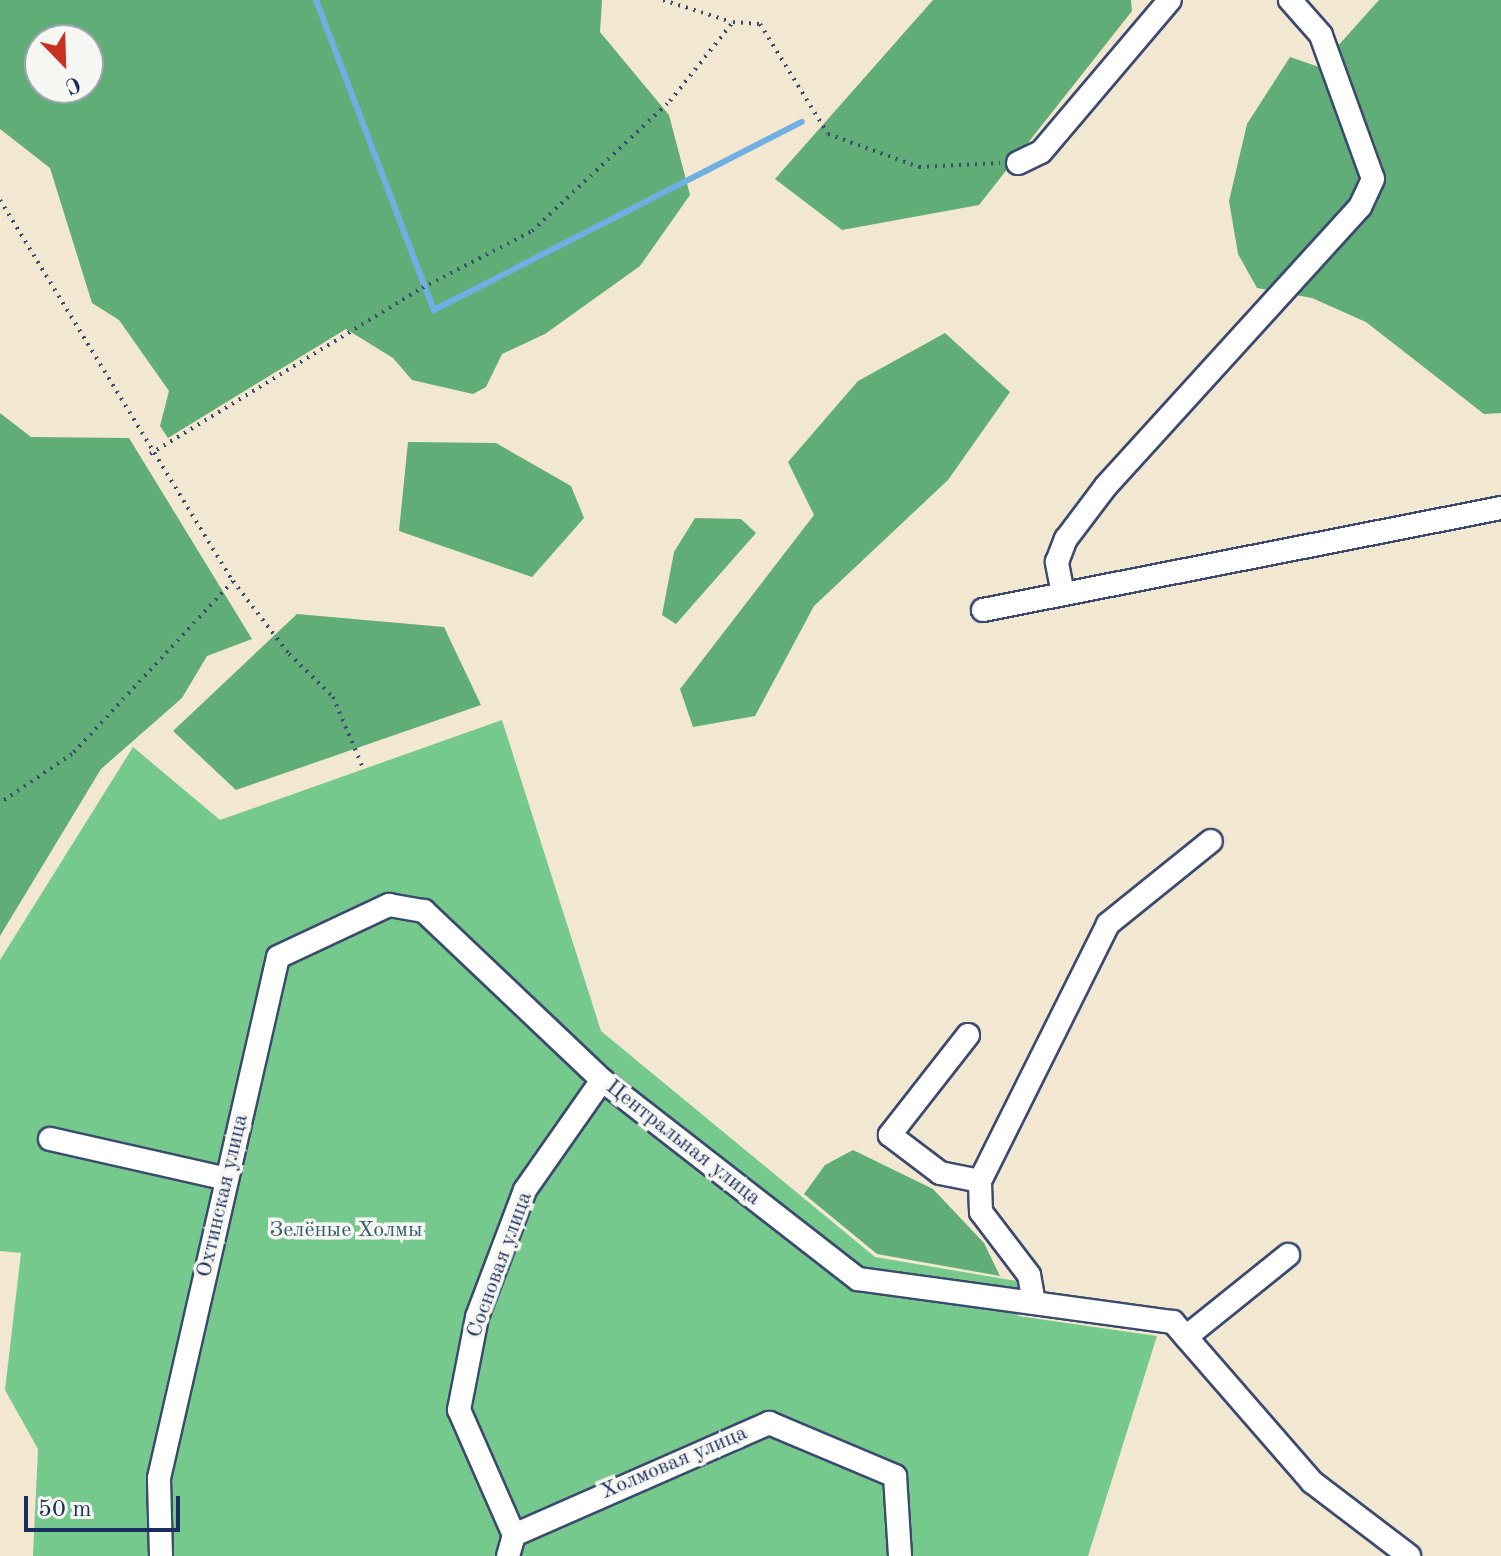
<!DOCTYPE html>
<html>
<head>
<meta charset="utf-8">
<style>
  body { margin:0 }
  #map { position:relative; width:1501px; height:1556px; overflow:hidden; background:#f2e7d1; font-family:"Old Standard TT",serif }
  div>[style] { position:absolute }
  .green>* { inset:0; background:#76c98c }
  .forest>* { inset:0; background:#60ad78 }
  .stream>* { height:6px; margin:-3px; padding:0 3px; transform-origin:3px; border-radius:3px; background:#70afe3 }
  .path>* { height:4px; margin-top:-2px; transform-origin:0; background:repeating-linear-gradient(90deg,#3b4b6f 0 2px,transparent 0 8px) }
  .roads { filter:drop-shadow(2px 0 #3b4b6f) drop-shadow(-2px 0 #3b4b6f) drop-shadow(0 2px #3b4b6f) drop-shadow(0 -2px #3b4b6f) }
  .minor>* { height:22px; margin:-11px; padding:0 11px; transform-origin:11px; border-radius:11px; background:#fff }
  span { translate:-50% -50%; white-space:nowrap; text-align:center; line-height:1.15; -webkit-text-stroke:7px #f6f6f2; paint-order:stroke }
  .street-label { font-size:22px; color:#1b2f5e }
  .park-label { font-size:22px; color:#365d6c }
  .north { position:absolute; left:24px; top:24px; width:80px; height:80px; box-sizing:border-box; background:#f6f6f2; border:2px solid #9ea6b7; border-radius:50%; rotate:157deg; font-size:22px; font-weight:700; line-height:32px; text-align:center; color:#1b2f5e }
  .north::after { content:''; display:block; margin:auto; width:28px; height:36px; background:#c8321e; clip-path:polygon(50% 0,100% 100%,50% 72%,0 100%) }
  .scale { position:absolute; left:24px; top:1496px; width:156px; height:36px; box-sizing:border-box; border:4px solid #1b2f5e; border-top:0; padding-left:10px; font-size:24px; line-height:28px; white-space:nowrap; color:#1b2f5e; -webkit-text-stroke:6px #f6f6f2; paint-order:stroke }
</style>
</head>
<body>
<div id="map">
  <div class="green">
    <div style="clip-path:polygon(502px 720px,601px 1031px,875px 1257px,1022px 1282px,1018px 1316px,1157px 1336px,1088px 1556px,33px 1556px,38px 1449px,5px 1390px,21px 1253px,0 1251px,0 960px,133px 747px,220px 820px)"></div>
  </div>
  <div class="forest">
    <div style="clip-path:polygon(evenodd,0 0,602px 0,600px 32px,669px 115px,690px 195px,640px 266px,545px 334px,502px 354px,486px 387px,473px 394px,412px 380px,393px 358px,346px 329px,168px 438px,160px 426px,169px 391px,119px 320px,92px 303px,50px 168px,0 129px,0 0,40px 40px,88px 40px,88px 88px,40px 88px,40px 40px)"></div>
    <div style="clip-path:polygon(933px 0,1131px 0,1132px 11px,979px 205px,842px 230px,775px 179px)"></div>
    <div style="clip-path:polygon(1379px 0,1501px 0,1501px 413px,1484px 414px,1366px 322px,1312px 298px,1257px 288px,1238px 254px,1229px 201px,1247px 124px,1290px 57px,1319px 67px)"></div>
    <div style="clip-path:polygon(945px 333px,1010px 392px,948px 480px,814px 606px,755px 716px,693px 727px,680px 689px,814px 515px,788px 462px,858px 381px)"></div>
    <div style="clip-path:polygon(0 413px,31px 437px,129px 438px,252px 639px,207px 656px,182px 698px,101px 769px,0 936px)"></div>
    <div style="clip-path:polygon(408px 442px,496px 443px,571px 486px,584px 518px,532px 577px,399px 531px)"></div>
    <div style="clip-path:polygon(695px 518px,741px 519px,756px 533px,676px 624px,662px 615px,674px 552px)"></div>
    <div style="clip-path:polygon(297px 614px,444px 627px,481px 705px,236px 790px,173px 731px)"></div>
    <div style="clip-path:polygon(853px 1150px,933px 1189px,984px 1243px,1000px 1276px,877px 1254px,804px 1194px,825px 1165px)"></div>
  </div>
  <div class="stream">
    <div style="left:316px;top:0;width:332px;rotate:69.2deg"></div>
    <div style="left:434px;top:310px;width:413px;rotate:-27.1deg"></div>
  </div>
  <div class="path">
    <div style="left:663px;top:0;width:72px;rotate:17.7deg"></div>
    <div style="left:0;top:200px;width:447px;rotate:58.6deg"></div>
    <div style="left:233px;top:581px;width:236px;rotate:132.9deg"></div>
    <div style="left:72px;top:754px;width:87px;rotate:145.8deg"></div>
    <div style="left:150px;top:454px;width:319px;rotate:-31.4deg"></div>
    <div style="left:422px;top:288px;width:124px;rotate:-27.4deg"></div>
    <div style="left:532px;top:231px;width:190px;rotate:-43.3deg"></div>
    <div style="left:670px;top:101px;width:101px;rotate:-51.4deg"></div>
    <div style="left:733px;top:22px;width:27px;rotate:4deg"></div>
    <div style="left:760px;top:24px;width:129px;rotate:58.3deg"></div>
    <div style="left:828px;top:134px;width:97px;rotate:19.9deg"></div>
    <div style="left:919px;top:167px;width:81px;rotate:-2.8deg"></div>
    <div style="left:233px;top:581px;width:92px;rotate:52.5deg"></div>
    <div style="left:289px;top:654px;width:62px;rotate:44.3deg"></div>
    <div style="left:333px;top:697px;width:77px;rotate:67.1deg"></div>
  </div>
  <div class="roads">
    <div class="minor">
      <div style="left:1018px;top:163px;width:25px;rotate:-26deg"></div>
      <div style="left:1041px;top:152px;width:199px;rotate:-49.7deg"></div>
      <div style="left:1063px;top:594px;width:33px;rotate:-101deg"></div>
      <div style="left:1057px;top:562px;width:25px;rotate:-69deg"></div>
      <div style="left:1066px;top:539px;width:66px;rotate:-53deg"></div>
      <div style="left:1106px;top:486px;width:377px;rotate:-47.7deg"></div>
      <div style="left:1360px;top:207px;width:31px;rotate:-65deg"></div>
      <div style="left:1373px;top:179px;width:153px;rotate:-109.9deg"></div>
      <div style="left:1321px;top:35px;width:47px;rotate:-131.5deg"></div>
      <div style="left:983px;top:610px;width:528px;rotate:-11.14deg"></div>
      <div style="left:968px;top:1035px;width:127px;rotate:128deg"></div>
      <div style="left:890px;top:1135px;width:63px;rotate:37.2deg"></div>
      <div style="left:940px;top:1173px;width:41px;rotate:11.3deg"></div>
      <div style="left:50px;top:1139px;width:181px;rotate:12.7deg"></div>
      <div style="left:1034px;top:1303px;width:28px;rotate:-100deg"></div>
      <div style="left:1029px;top:1275px;width:79px;rotate:-127.3deg"></div>
      <div style="left:981px;top:1212px;width:31px;rotate:-92deg"></div>
      <div style="left:980px;top:1181px;width:287px;rotate:-63.5deg"></div>
      <div style="left:1108px;top:924px;width:132px;rotate:-38.9deg"></div>
      <div style="left:1186px;top:1337px;width:131px;rotate:-38.8deg"></div>
      <div style="left:514px;top:1535px;width:279px;rotate:-23.7deg"></div>
      <div style="left:769px;top:1423px;width:137px;rotate:22.8deg"></div>
      <div style="left:895px;top:1476px;width:80px;rotate:86.4deg"></div>
      <div style="left:161px;top:1556px;width:78px;rotate:-91.5deg"></div>
      <div style="left:159px;top:1478px;width:534px;rotate:-77.13deg"></div>
      <div style="left:278px;top:957px;width:123px;rotate:-25.1deg"></div>
      <div style="left:389px;top:905px;width:36px;rotate:10deg"></div>
      <div style="left:424px;top:911px;width:245px;rotate:43.5deg"></div>
      <div style="left:602px;top:1080px;width:324px;rotate:37.9deg"></div>
      <div style="left:858px;top:1279px;width:318px;rotate:7.8deg"></div>
      <div style="left:1173px;top:1322px;width:212px;rotate:49deg"></div>
      <div style="left:1312px;top:1482px;width:122px;rotate:37.3deg"></div>
      <div style="left:508px;top:1556px;width:22px;rotate:-74deg"></div>
      <div style="left:514px;top:1535px;width:137px;rotate:-113.7deg"></div>
      <div style="left:459px;top:1410px;width:95px;rotate:-79deg"></div>
      <div style="left:477px;top:1317px;width:136px;rotate:-69.3deg"></div>
      <div style="left:525px;top:1190px;width:134px;rotate:-55deg"></div>
    </div>
  </div>
  <div class="street-label">
    <span style="left:683px;top:1143px;rotate:38deg">Центральная улица</span>
    <span style="left:223px;top:1196px;rotate:-77deg">Охтинская улица</span>
    <span style="left:500px;top:1265px;rotate:-70deg">Сосновая улица</span>
    <span style="left:674px;top:1463px;rotate:-23deg">Холмовая улица</span>
  </div>
  <div class="park-label">
    <span style="left:346px;top:1231px">Зелёные Холмы</span>
  </div>
  <div class="north">С</div>
  <div class="scale">50 m</div>
</div>
</body>
</html>
